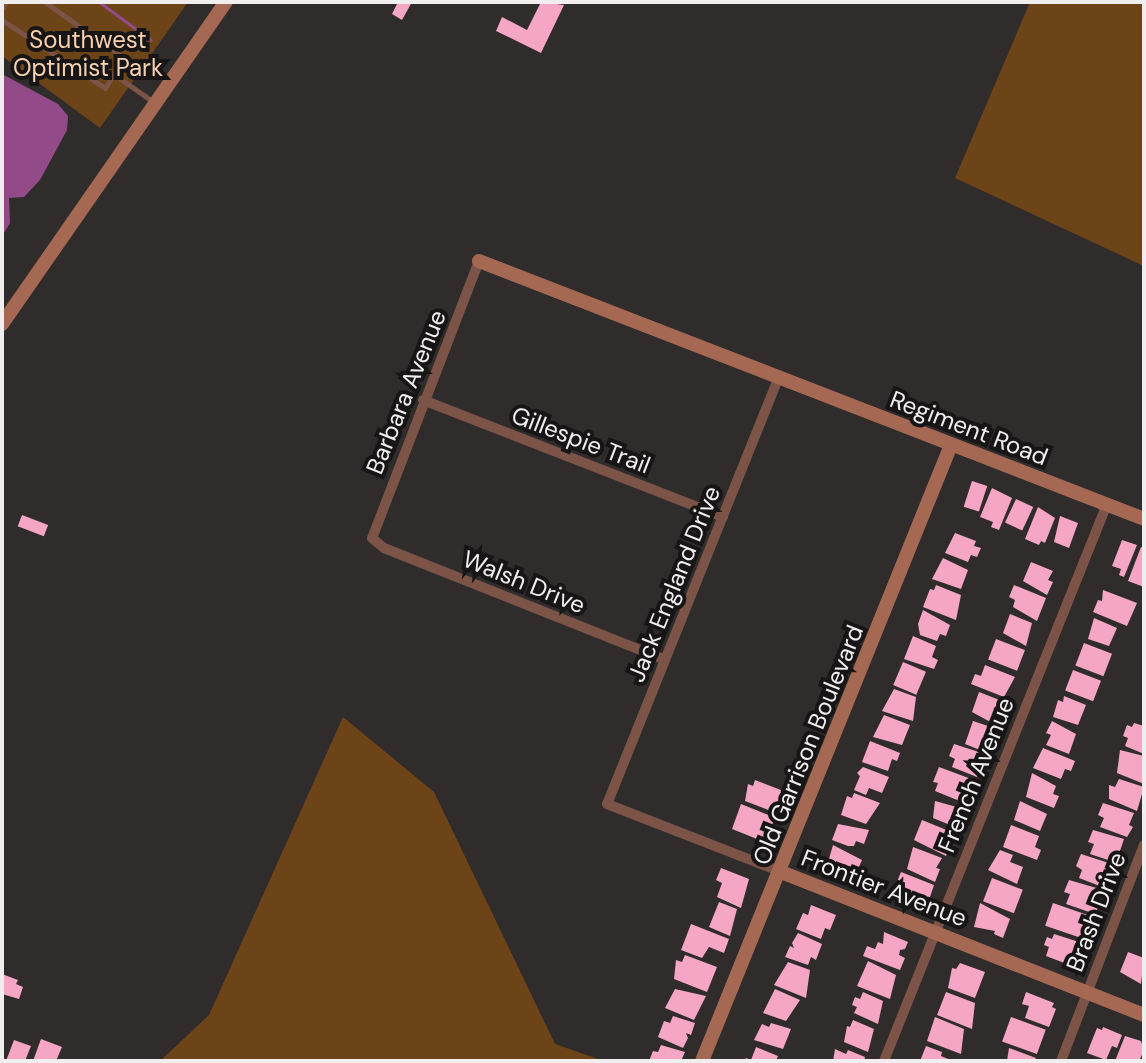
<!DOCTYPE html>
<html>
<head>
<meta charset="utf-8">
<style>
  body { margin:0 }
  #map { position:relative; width:1146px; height:1063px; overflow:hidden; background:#302c2c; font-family:"DM Sans",sans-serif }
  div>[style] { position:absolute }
  .green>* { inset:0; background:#6d4318 }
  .water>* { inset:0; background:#924b88 }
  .stream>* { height:3px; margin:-1.5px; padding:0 1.5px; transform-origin:1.5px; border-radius:1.5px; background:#924b88 }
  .building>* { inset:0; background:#f5a6c4; transform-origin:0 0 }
  .lane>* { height:5px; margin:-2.5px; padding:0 2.5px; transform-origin:2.5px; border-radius:2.5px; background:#7b5447 }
  .street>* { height:10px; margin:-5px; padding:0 5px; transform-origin:5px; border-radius:5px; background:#7b5447 }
  .secondary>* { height:14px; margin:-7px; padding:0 7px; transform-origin:7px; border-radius:7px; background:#a56953 }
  span { translate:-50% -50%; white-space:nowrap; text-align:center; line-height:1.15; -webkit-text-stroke:8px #171515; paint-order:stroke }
  .park-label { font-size:24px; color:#f8d2b0 }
  .street-label { font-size:24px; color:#f0eeee }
  .frame { position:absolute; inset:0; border:4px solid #f0eeee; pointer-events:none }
</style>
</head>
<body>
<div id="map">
  <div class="green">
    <div style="clip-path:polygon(2px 2px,188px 2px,100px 128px,2px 56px)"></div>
    <div style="clip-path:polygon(1030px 2px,1144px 2px,1144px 266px,955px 178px)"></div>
    <div style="clip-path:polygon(343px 717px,434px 792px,555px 1044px,604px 1061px,160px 1061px,209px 1015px)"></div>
  </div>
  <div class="water">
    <div style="clip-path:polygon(2px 74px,58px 104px,68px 116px,67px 130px,40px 180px,24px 197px,9px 198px,10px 223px,2px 236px)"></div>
  </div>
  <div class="stream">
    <div style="left:99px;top:2px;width:64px;rotate:36.2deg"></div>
  </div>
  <div class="building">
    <div style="clip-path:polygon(398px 2px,412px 2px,402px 20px,392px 14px)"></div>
    <div style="clip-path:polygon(541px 2px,564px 5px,541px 53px,496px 31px,502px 17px,527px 30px)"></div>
    <div style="left:972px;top:481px;width:16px;height:27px;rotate:18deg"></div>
    <div style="clip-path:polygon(992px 488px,1012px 498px,999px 530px,991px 527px,993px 522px,980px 517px)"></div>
    <div style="left:1016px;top:499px;width:19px;height:26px;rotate:25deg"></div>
    <div style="clip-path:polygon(1038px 507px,1055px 518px,1045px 543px,1041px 541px,1039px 545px,1025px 539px)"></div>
    <div style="left:22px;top:515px;width:28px;height:12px;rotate:21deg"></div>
    <div style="clip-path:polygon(1060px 516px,1078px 523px,1069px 548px,1054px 542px)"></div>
    <div style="clip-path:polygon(955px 533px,976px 541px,974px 546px,981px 548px,977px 557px,971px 555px,968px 562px,945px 553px)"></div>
    <div style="clip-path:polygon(1122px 540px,1137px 545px,1124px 577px,1119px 575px,1121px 569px,1112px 566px)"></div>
    <div style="clip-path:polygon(1141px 547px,1144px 548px,1144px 587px,1128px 581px)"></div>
    <div style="clip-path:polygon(943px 558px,968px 570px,961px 589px,932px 579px)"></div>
    <div style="clip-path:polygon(1031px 562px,1053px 571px,1048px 580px,1053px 582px,1047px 595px,1023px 581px)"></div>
    <div style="clip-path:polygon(936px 585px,961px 595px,956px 620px,923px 607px,930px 589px,934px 590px)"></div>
    <div style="clip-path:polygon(1014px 585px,1046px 598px,1037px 621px,1013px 607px,1015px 600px,1009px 597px)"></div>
    <div style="clip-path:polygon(1103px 590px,1137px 603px,1127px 626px,1093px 612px,1098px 600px,1102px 601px)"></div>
    <div style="clip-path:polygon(923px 610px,950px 625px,946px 636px,940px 634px,937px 641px,920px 635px,918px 624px)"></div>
    <div style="clip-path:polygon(1010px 614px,1032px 623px,1026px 646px,1003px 633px)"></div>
    <div style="clip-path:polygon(1094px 618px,1117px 628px,1109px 646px,1088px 639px)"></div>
    <div style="clip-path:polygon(913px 636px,936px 646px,932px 657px,938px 660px,934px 669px,904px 659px)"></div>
    <div style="left:996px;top:639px;width:31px;height:22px;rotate:21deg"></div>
    <div style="left:1084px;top:643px;width:30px;height:24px;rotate:21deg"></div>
    <div style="left:903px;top:662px;width:25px;height:25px;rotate:23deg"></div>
    <div style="clip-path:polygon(985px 665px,1015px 677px,1004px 697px,971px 684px,975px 674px,981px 676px)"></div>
    <div style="left:1073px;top:670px;width:30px;height:22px;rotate:21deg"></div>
    <div style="clip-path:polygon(894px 689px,916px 697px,913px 721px,882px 711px)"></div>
    <div style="clip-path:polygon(979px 692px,1002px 701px,996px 725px,972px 712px)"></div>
    <div style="clip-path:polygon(1064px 696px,1086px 705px,1078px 725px,1053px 717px,1058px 700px,1063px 702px)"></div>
    <div style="clip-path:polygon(884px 715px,910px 725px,902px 745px,873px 737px)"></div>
    <div style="clip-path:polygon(973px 721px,991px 727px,985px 752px,965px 744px)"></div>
    <div style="clip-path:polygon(1052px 721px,1076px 734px,1069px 754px,1046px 745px,1051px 735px,1046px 733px)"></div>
    <div style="clip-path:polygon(1134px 723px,1144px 726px,1144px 754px,1125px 746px,1128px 738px,1123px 736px,1127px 725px,1132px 727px)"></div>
    <div style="clip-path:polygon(870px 741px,900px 753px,897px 761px,892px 759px,888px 771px,862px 762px)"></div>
    <div style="clip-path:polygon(954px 744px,985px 754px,977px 777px,952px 767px,955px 759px,949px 756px)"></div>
    <div style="clip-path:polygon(1043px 748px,1075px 761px,1071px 771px,1065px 769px,1061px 779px,1033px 768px)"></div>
    <div style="clip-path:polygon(1120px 750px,1144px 756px,1144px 784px,1117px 773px)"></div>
    <div style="clip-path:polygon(863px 767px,889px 777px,882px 793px,869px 788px,866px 795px,854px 790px,860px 776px,857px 773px)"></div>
    <div style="clip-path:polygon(939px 767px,974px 780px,967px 804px,935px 791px,938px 783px,933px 782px)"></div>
    <div style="clip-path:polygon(1032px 773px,1056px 786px,1053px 794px,1059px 796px,1054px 808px,1026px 797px)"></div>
    <div style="clip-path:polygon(1119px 779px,1144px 787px,1137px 811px,1109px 799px,1109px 785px,1115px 787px)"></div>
    <div style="clip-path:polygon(755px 780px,786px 792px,776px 813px,745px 801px,748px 784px,753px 786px)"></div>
    <div style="clip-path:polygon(854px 793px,880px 803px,866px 824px,841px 815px,847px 796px,852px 798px)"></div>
    <div style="clip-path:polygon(935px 801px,964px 809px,955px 827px,933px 818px)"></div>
    <div style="clip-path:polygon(1020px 801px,1047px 814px,1040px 831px,1014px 820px)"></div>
    <div style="clip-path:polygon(1103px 803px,1134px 813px,1129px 825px,1133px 827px,1127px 837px,1100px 827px,1104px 818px,1098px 815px)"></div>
    <div style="clip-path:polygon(741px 804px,776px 818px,762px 841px,732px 829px)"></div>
    <div style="clip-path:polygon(922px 820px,949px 831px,947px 837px,951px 843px,946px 856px,914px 840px)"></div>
    <div style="clip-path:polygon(838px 824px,869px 830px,864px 844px,856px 841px,854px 846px,848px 846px,832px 840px)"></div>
    <div style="clip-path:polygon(1011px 825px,1039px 836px,1035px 847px,1041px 850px,1037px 860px,1003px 847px)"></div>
    <div style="clip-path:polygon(1093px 830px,1124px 839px,1120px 851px,1125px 853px,1120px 864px,1090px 854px,1094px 844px,1088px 842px)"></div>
    <div style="clip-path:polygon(833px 845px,862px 860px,858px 869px,853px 867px,849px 877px,826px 869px)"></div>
    <div style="clip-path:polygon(913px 847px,942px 858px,936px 868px,940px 869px,935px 882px,907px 869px)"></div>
    <div style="clip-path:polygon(1000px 850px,1013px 855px,1010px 862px,1023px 867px,1017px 884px,988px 870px)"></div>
    <div style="clip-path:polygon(1081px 854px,1112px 864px,1108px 876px,1112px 878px,1105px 888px,1079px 878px,1082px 870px,1076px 866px)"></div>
    <div style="clip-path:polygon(721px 868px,749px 879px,741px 908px,717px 897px,722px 883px,716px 880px)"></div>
    <div style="clip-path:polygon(901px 872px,934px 885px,926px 909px,897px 897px,900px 889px,895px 887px)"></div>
    <div style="left:992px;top:878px;width:33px;height:25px;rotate:21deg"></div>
    <div style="clip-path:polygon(1069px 880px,1100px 889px,1095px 901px,1100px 903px,1095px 914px,1066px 904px,1070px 894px,1064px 892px)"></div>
    <div style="clip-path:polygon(719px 902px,737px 909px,730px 936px,709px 927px)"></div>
    <div style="clip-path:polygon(980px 903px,1010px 919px,1003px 938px,994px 934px,995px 931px,974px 927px)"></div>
    <div style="left:1053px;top:903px;width:42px;height:24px;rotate:19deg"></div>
    <div style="clip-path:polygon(811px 905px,836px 915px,830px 930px,825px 928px,821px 939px,796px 929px,803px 913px,808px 915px)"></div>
    <div style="clip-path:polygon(691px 924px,729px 939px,724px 953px,709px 947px,702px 958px,681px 950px)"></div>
    <div style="clip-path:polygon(884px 932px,908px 942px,905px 949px,900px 950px,899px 955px,905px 958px,900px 970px,863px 956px,867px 946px,875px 949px,878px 942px,883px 944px)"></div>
    <div style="clip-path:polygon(798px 933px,822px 944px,816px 960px,811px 957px,808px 965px,785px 957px,790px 946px,794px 948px,792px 943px)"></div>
    <div style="clip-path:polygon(1054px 934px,1079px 942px,1075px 967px,1046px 956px,1049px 947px,1044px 945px,1047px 937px,1052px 939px)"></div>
    <div style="clip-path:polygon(1128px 952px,1144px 958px,1141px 984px,1120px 972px)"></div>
    <div style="clip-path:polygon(685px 955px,717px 967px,707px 992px,674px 979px,676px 960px,682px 962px)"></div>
    <div style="clip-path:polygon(868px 961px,896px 975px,890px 999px,857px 986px)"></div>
    <div style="clip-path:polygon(788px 962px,810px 970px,806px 998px,774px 985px)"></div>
    <div style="clip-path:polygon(960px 963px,985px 972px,975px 998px,948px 988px,952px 968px,956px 969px)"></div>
    <div style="clip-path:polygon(2px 974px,18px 980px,16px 984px,23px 987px,19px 999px,2px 994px)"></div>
    <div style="clip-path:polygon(675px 989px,706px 996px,694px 1020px,665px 1008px)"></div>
    <div style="clip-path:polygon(775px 989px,800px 1000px,786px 1021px,763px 1013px)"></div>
    <div style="clip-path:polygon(863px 992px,883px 1001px,878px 1024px,854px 1013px,857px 1007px,852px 1005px,855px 997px,860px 999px)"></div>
    <div style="clip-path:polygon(946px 992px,975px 1003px,972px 1029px,937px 1015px)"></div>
    <div style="clip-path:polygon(1026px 992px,1054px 1003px,1052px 1007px,1056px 1009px,1049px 1027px,1025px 1018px,1029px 1006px,1022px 1004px)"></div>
    <div style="clip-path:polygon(673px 1016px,695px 1023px,691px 1035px,686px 1033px,688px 1038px,683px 1048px,658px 1037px,664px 1021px,670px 1023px)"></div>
    <div style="clip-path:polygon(935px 1017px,964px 1029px,961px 1054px,927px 1041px)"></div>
    <div style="left:1011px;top:1017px;width:37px;height:26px;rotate:20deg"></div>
    <div style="clip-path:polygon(853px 1020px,874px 1029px,868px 1052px,844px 1042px,847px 1026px,850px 1027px)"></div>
    <div style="clip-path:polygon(771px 1023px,791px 1029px,783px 1049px,754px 1040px,762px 1024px,769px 1027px)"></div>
    <div style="clip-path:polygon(1103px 1027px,1122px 1035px,1117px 1048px,1112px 1046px,1106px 1060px,1087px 1053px,1097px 1028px,1102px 1030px)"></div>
    <div style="clip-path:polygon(1125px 1036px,1141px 1041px,1144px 1051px,1139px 1061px,1115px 1061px)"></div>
    <div style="clip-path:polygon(41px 1039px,62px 1047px,56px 1061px,33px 1061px)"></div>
    <div style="clip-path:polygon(14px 1040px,31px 1046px,25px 1061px,6px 1061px)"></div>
    <div style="clip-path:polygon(661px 1045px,685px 1052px,681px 1061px,649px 1061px,653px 1051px,658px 1052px)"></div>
    <div style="clip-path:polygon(926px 1046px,942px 1052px,941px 1056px,953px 1061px,920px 1061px)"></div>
    <div style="clip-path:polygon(756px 1047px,778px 1056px,776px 1061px,744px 1061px,746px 1058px,751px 1060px)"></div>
    <div style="clip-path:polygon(1009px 1048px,1036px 1058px,1034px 1061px,1007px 1061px)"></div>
    <div style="clip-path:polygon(835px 1049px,846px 1054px,848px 1050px,865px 1057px,864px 1061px,833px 1061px)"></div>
  </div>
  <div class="lane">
    <div style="left:2px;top:8px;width:7px;rotate:-56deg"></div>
    <div style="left:2px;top:20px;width:123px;rotate:33.4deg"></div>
    <div style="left:105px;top:88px;width:36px;rotate:-58deg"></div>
    <div style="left:124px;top:58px;width:97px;rotate:-144.7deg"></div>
    <div style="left:115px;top:75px;width:49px;rotate:35deg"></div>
  </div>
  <div class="street">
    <div style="left:479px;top:261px;width:297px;rotate:111.1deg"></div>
    <div style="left:372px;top:538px;width:16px;rotate:40deg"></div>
    <div style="left:384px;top:548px;width:302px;rotate:21.7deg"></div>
    <div style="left:778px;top:379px;width:458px;rotate:111.9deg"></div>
    <div style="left:607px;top:804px;width:187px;rotate:21.3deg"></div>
    <div style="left:423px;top:400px;width:322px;rotate:21.3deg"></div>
    <div style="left:884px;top:1061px;width:600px;rotate:-68.18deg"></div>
    <div style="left:1061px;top:1061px;width:231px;rotate:-69deg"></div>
  </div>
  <div class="secondary">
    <div style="left:479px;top:261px;width:713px;rotate:21.2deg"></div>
    <div style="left:2px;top:324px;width:392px;rotate:-55.2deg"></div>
    <div style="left:781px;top:872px;width:390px;rotate:21.5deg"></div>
    <div style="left:702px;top:1061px;width:664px;rotate:-67.99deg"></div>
  </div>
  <div class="park-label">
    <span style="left:88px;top:54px">Southwest<br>Optimist Park</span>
  </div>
  <div class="street-label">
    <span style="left:406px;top:392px;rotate:-68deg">Barbara Avenue</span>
    <span style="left:969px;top:428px;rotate:21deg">Regiment Road</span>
    <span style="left:581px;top:440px;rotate:21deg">Gillespie Trail</span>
    <span style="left:524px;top:582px;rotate:22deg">Walsh Drive</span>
    <span style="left:674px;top:584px;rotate:-68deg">Jack England Drive</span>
    <span style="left:808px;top:745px;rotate:-68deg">Old Garrison Boulevard</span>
    <span style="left:976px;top:775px;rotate:-68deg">French Avenue</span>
    <span style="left:884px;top:888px;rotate:21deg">Frontier Avenue</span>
    <span style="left:1096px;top:912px;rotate:-69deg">Brash Drive</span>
  </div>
  <div class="frame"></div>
</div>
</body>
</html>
